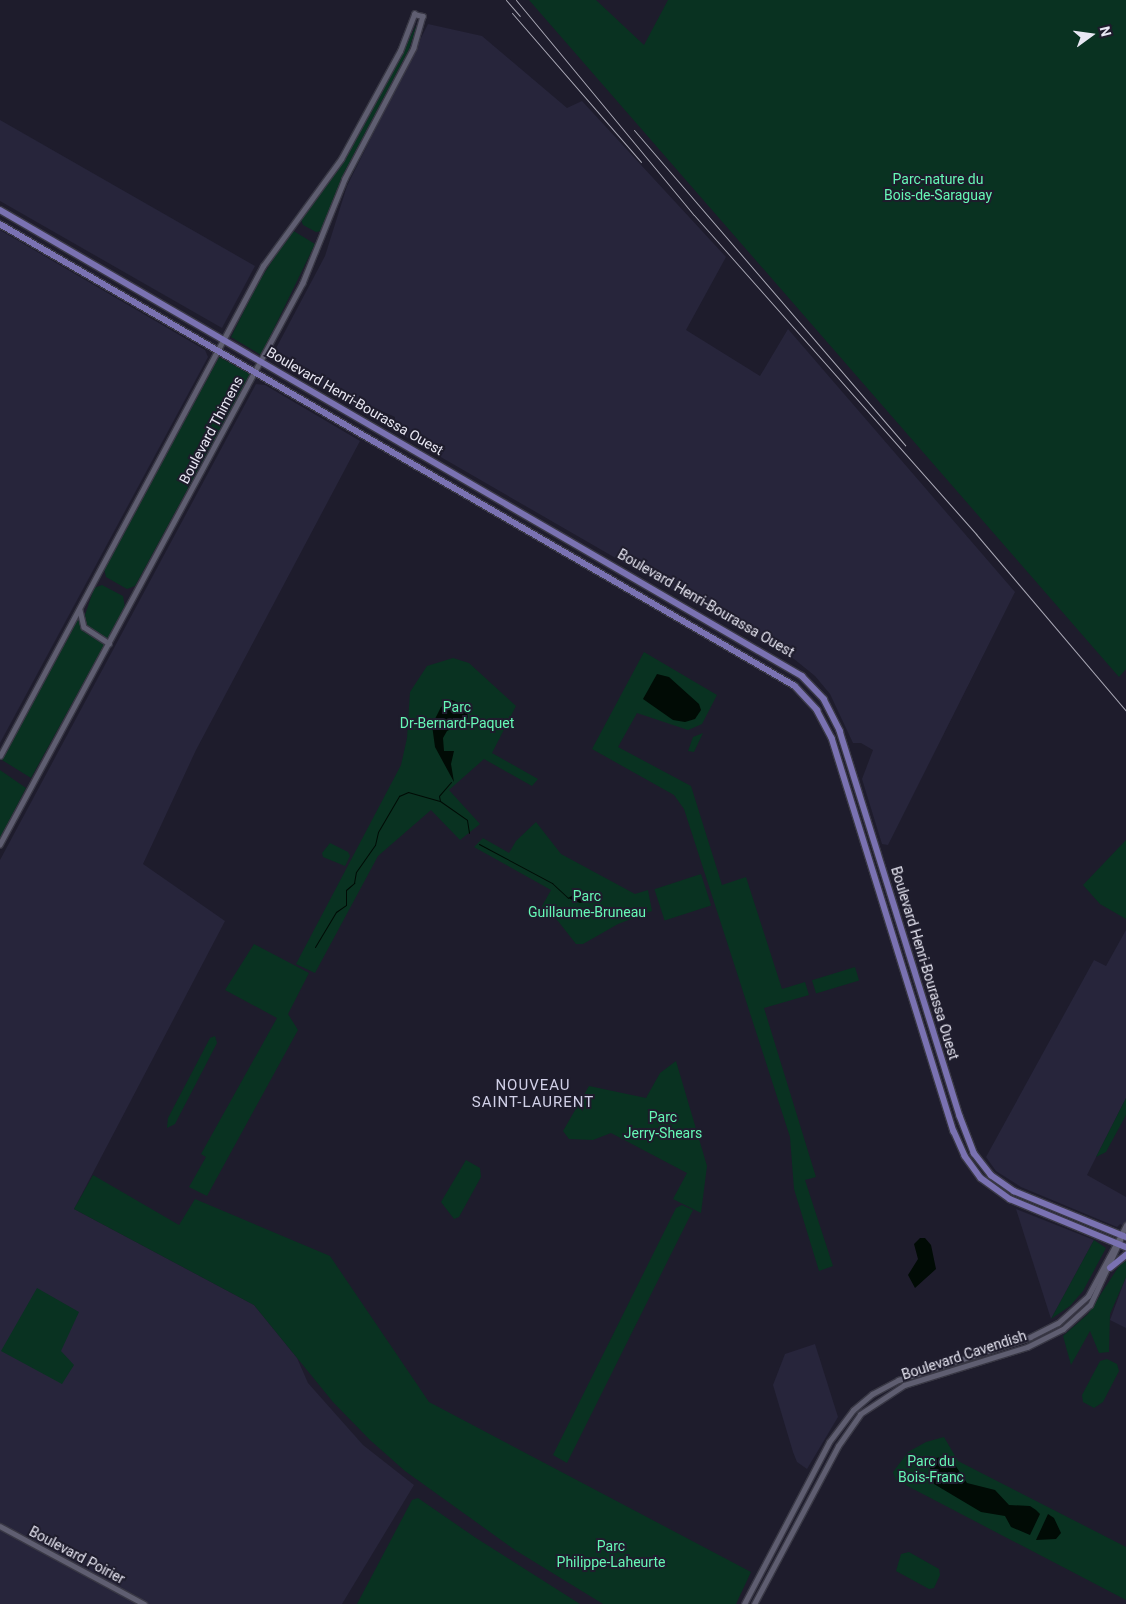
<!DOCTYPE html>
<html>
<head>
<meta charset="utf-8">
<style>
  body { margin:0 }
  #map { position:relative; width:1126px; height:1604px; overflow:hidden; background:#1e1c2c; font-family:Roboto,sans-serif }
  div>[style] { position:absolute }
  .built>* { inset:0; background:#27253b }
  .green>* { inset:0; background:#093221; transform-origin:0 0 }
  .water>* { inset:0; background:#010b05 }
  .stream>* { height:1px; margin:-0.5px; padding:0 0.5px; transform-origin:0.5px; border-radius:0.5px; background:#010b05 }
  .roads { filter:drop-shadow(1px 0 #393845) drop-shadow(-1px 0 #393845) drop-shadow(0 1px #393845) drop-shadow(0 -1px #393845) }
  .tertiary>* { height:4.5px; margin:-2.25px; padding:0 2.25px; transform-origin:2.25px; border-radius:2.25px; background:#5f5e71 }
  .secondary>* { height:5px; margin:-2.5px; padding:0 2.5px; transform-origin:2.5px; border-radius:2.5px; background:#5f5e71 }
  .primary>* { height:5.5px; margin:-2.75px; padding:0 2.75px; transform-origin:2.75px; border-radius:2.75px; background:#7a72b2 }
  .tram>* { height:1px; margin:-0.5px; padding:0 0.5px; transform-origin:0.5px; border-radius:0.5px; background:#abaab7 }
  span { translate:-50% -50%; white-space:nowrap; text-align:center; line-height:1.15; -webkit-text-stroke:4px #1e1c2c; paint-order:stroke }
  .park-label { font-size:14px; color:#66f8b6 }
  .street-label { font-size:14px; color:#e8e7f3 }
  .neighbourhood-label { font-size:15px; color:#d1d0e7; letter-spacing:1px }
  .north { position:absolute; left:1066px; top:10px; width:50px; height:50px; -webkit-text-stroke:4px #1e1c2c; paint-order:stroke; rotate:76deg; font-size:14px; font-weight:700; line-height:20px; text-align:center; color:#e8e7f3 }
  .north::after { content:''; display:block; margin:auto; width:18px; height:22px; background:#e8e7f3; clip-path:polygon(50% 0,100% 100%,50% 72%,0 100%) }
</style>
</head>
<body>
<div id="map">
  <div class="built">
    <div style="clip-path:polygon(428px 24px,482px 36px,567px 108px,582px 101px,726px 257px,686px 330px,760px 376px,788px 329px,1015px 592px,888px 845px,882px 844px,862px 779px,873px 750px,861px 743px,853px 743px,830px 694px,815px 676px,794px 659px,655px 580px,657px 571px,644px 564px,638px 571px,394px 430px,395px 417px,379px 410px,370px 415px,275px 361px,273px 354px,325px 256px,347px 186px)"></div>
    <div style="clip-path:polygon(0 120px,255px 266px,222px 328px,0 201px)"></div>
    <div style="clip-path:polygon(0 230px,205px 350px,208px 357px,0 743px)"></div>
    <div style="clip-path:polygon(256px 384px,265px 385px,360px 441px,196px 750px,143px 864px,225px 921px,74px 1209px,254px 1305px,297px 1358px,308px 1383px,363px 1445px,414px 1485px,342px 1604px,0 1604px,0 860px)"></div>
    <div style="clip-path:polygon(1126px 930px,1126px 1098px,1087px 1175px,1126px 1197px,1126px 1227px,1120px 1224px,1117px 1227px,1021px 1187px,996px 1171px,986px 1157px,1094px 960px,1106px 966px)"></div>
    <div style="clip-path:polygon(1016px 1209px,1094px 1240px,1051px 1319px)"></div>
    <div style="clip-path:polygon(1126px 1277px,1126px 1328px,1110px 1320px)"></div>
    <div style="clip-path:polygon(815px 1344px,838px 1417px,807px 1469px,797px 1462px,793px 1452px,773px 1385px,785px 1354px)"></div>
  </div>
  <div class="green">
    <div style="clip-path:polygon(529px 0,596px 0,644px 45px,668px 0,1126px 0,1126px 669px,1119px 677px)"></div>
    <div style="clip-path:polygon(417px 24px,409px 49px,344px 173px,321px 231px,316px 232px,303px 225px,301px 220px,346px 158px)"></div>
    <div style="clip-path:polygon(292px 230px,315px 244px,261px 355px,231px 337px,258px 283px)"></div>
    <div style="clip-path:polygon(219px 357px,250px 374px,135px 586px,127px 589px,106px 577px,104px 569px)"></div>
    <div style="clip-path:polygon(102px 585px,123px 596px,125px 607px,31px 778px,2px 760px,77px 619px,83px 621px,94px 588px)"></div>
    <div style="clip-path:polygon(644px 652px,717px 695px,702px 724px,688px 730px,637px 713px,618px 747px,691px 786px,722px 885px,746px 877px,782px 989px,805px 982px,809px 995px,764px 1008px,816px 1177px,805px 1180px,833px 1266px,819px 1271px,794px 1189px,790px 1137px,684px 809px,674px 795px,592px 749px)"></div>
    <div style="clip-path:polygon(453px 658px,469px 663px,516px 706px,492px 753px,538px 779px,532px 786px,484px 759px,449px 790px,480px 824px,460px 840px,431px 810px,378px 856px,315px 973px,296px 964px,401px 765px,407px 738px,410px 692px,427px 666px)"></div>
    <div style="clip-path:polygon(703px 733px,694px 752px,688px 751px,693px 737px)"></div>
    <div style="clip-path:polygon(0 770px,26px 788px,0 838px)"></div>
    <div style="clip-path:polygon(536px 822px,561px 854px,635px 894px,648px 890px,652px 911px,618px 924px,583px 944px,576px 944px,558px 921px,541px 908px,551px 890px,474px 847px,483px 838px,509px 853px,516px 841px)"></div>
    <div style="clip-path:polygon(1126px 840px,1126px 919px,1100px 904px,1083px 885px)"></div>
    <div style="clip-path:polygon(330px 843px,348px 852px,350px 856px,345px 866px,323px 857px,322px 853px)"></div>
    <div style="left:701px;top:874px;width:33px;height:49px;rotate:72deg"></div>
    <div style="clip-path:polygon(254px 944px,309px 973px,288px 1014px,298px 1030px,207px 1196px,189px 1187px,206px 1157px,201px 1154px,277px 1018px,225px 990px)"></div>
    <div style="left:855px;top:967px;width:14px;height:45px;rotate:73deg"></div>
    <div style="clip-path:polygon(215px 1036px,217px 1043px,175px 1124px,167px 1128px,168px 1118px,210px 1038px)"></div>
    <div style="clip-path:polygon(676px 1061px,707px 1166px,701px 1213px,673px 1199px,687px 1173px,611px 1133px,593px 1140px,569px 1139px,563px 1131px,589px 1086px,646px 1098px,660px 1073px)"></div>
    <div style="clip-path:polygon(1126px 1098px,1126px 1115px,1106px 1152px,1096px 1157px)"></div>
    <div style="clip-path:polygon(466px 1160px,480px 1168px,481px 1177px,459px 1217px,454px 1219px,441px 1202px)"></div>
    <div style="clip-path:polygon(93px 1175px,179px 1225px,195px 1199px,330px 1256px,429px 1402px,751px 1572px,736px 1604px,603px 1604px,515px 1550px,405px 1471px,370px 1440px,333px 1402px,254px 1305px,74px 1209px)"></div>
    <div style="clip-path:polygon(682px 1205px,693px 1210px,567px 1463px,553px 1455px,555px 1451px,676px 1208px)"></div>
    <div style="clip-path:polygon(1094px 1240px,1106px 1248px,1083px 1291px,1070px 1306px,1051px 1319px)"></div>
    <div style="clip-path:polygon(1126px 1261px,1126px 1277px,1110px 1314px,1109px 1352px,1099px 1353px,1090px 1331px,1071px 1365px,1063px 1336px,1088px 1314px,1119px 1266px)"></div>
    <div style="clip-path:polygon(37px 1288px,79px 1312px,61px 1351px,74px 1365px,62px 1384px,1px 1351px)"></div>
    <div style="clip-path:polygon(1107px 1359px,1117px 1364px,1119px 1371px,1103px 1402px,1094px 1408px,1083px 1402px,1082px 1395px,1100px 1361px)"></div>
    <div style="clip-path:polygon(944px 1437px,958px 1461px,1126px 1547px,1126px 1600px,896px 1480px,893px 1472px,908px 1452px,926px 1442px)"></div>
    <div style="clip-path:polygon(418px 1498px,476px 1538px,580px 1604px,357px 1604px,412px 1500px)"></div>
    <div style="clip-path:polygon(909px 1552px,939px 1569px,940px 1575px,934px 1588px,929px 1589px,896px 1571px,901px 1554px)"></div>
  </div>
  <div class="water">
    <div style="clip-path:polygon(657px 674px,669px 677px,699px 704px,701px 710px,695px 719px,685px 722px,673px 720px,643px 699px)"></div>
    <div style="clip-path:polygon(452px 700px,466px 707px,468px 717px,466px 722px,447px 731px,443px 738px,444px 751px,454px 751px,451px 764px,454px 782px,435px 747px,432px 725px,441px 707px)"></div>
    <div style="clip-path:polygon(578px 892px,591px 895px,592px 899px,580px 903px,568px 898px)"></div>
    <div style="clip-path:polygon(920px 1238px,925px 1238px,931px 1245px,936px 1269px,915px 1288px,908px 1275px,918px 1259px,914px 1244px)"></div>
    <div style="clip-path:polygon(942px 1457px,955px 1465px,967px 1483px,995px 1490px,1009px 1505px,1030px 1506px,1036px 1510px,1040px 1514px,1030px 1535px,1011px 1527px,1005px 1516px,981px 1512px,934px 1484px,930px 1468px,936px 1458px)"></div>
    <div style="clip-path:polygon(1048px 1514px,1054px 1518px,1061px 1533px,1056px 1539px,1036px 1540px)"></div>
  </div>
  <div class="stream">
    <div style="left:451px;top:782px;width:18px;rotate:131deg"></div>
    <div style="left:439px;top:796px;width:5px;rotate:79deg"></div>
    <div style="left:440px;top:801px;width:33px;rotate:35deg"></div>
    <div style="left:467px;top:820px;width:13px;rotate:81deg"></div>
    <div style="left:479px;top:844px;width:83px;rotate:28.1deg"></div>
    <div style="left:552px;top:883px;width:22px;rotate:43deg"></div>
    <div style="left:315px;top:947px;width:41px;rotate:-59deg"></div>
    <div style="left:336px;top:912px;width:12px;rotate:-35deg"></div>
    <div style="left:346px;top:905px;width:15px;rotate:-90deg"></div>
    <div style="left:346px;top:890px;width:11px;rotate:-41deg"></div>
    <div style="left:354px;top:883px;width:11px;rotate:-80deg"></div>
    <div style="left:356px;top:872px;width:33px;rotate:-55deg"></div>
    <div style="left:375px;top:845px;width:13px;rotate:-77deg"></div>
    <div style="left:378px;top:832px;width:42px;rotate:-59.7deg"></div>
    <div style="left:399px;top:796px;width:10px;rotate:-24deg"></div>
    <div style="left:408px;top:792px;width:33px;rotate:16deg"></div>
  </div>
  <div class="roads">
    <div class="tertiary">
      <div style="left:80px;top:610px;width:17px;rotate:77deg"></div>
      <div style="left:84px;top:627px;width:30px;rotate:33deg"></div>
      <div style="left:0;top:756px;width:556px;rotate:-61.78deg"></div>
      <div style="left:263px;top:266px;width:132px;rotate:-53.9deg"></div>
      <div style="left:341px;top:159px;width:123px;rotate:-61.4deg"></div>
      <div style="left:400px;top:51px;width:40px;rotate:-69deg"></div>
      <div style="left:414px;top:14px;width:9px;rotate:13deg"></div>
      <div style="left:423px;top:16px;width:33px;rotate:106deg"></div>
      <div style="left:414px;top:48px;width:148px;rotate:117.8deg"></div>
      <div style="left:345px;top:179px;width:112px;rotate:112deg"></div>
      <div style="left:303px;top:283px;width:638px;rotate:118.33deg"></div>
      <div style="left:1121px;top:1235px;width:11px;rotate:-63deg"></div>
      <div style="left:0;top:1526px;width:164px;rotate:28.4deg"></div>
    </div>
    <div class="secondary">
      <div style="left:744px;top:1604px;width:183px;rotate:-62.3deg"></div>
      <div style="left:829px;top:1442px;width:40px;rotate:-53deg"></div>
      <div style="left:853px;top:1410px;width:25px;rotate:-40deg"></div>
      <div style="left:872px;top:1394px;width:30px;rotate:-28deg"></div>
      <div style="left:898px;top:1380px;width:139px;rotate:-18deg"></div>
      <div style="left:1030px;top:1337px;width:31px;rotate:-27deg"></div>
      <div style="left:1058px;top:1323px;width:40px;rotate:-42deg"></div>
      <div style="left:1088px;top:1296px;width:69px;rotate:-61.6deg"></div>
      <div style="left:754px;top:1604px;width:179px;rotate:-62deg"></div>
      <div style="left:838px;top:1446px;width:39px;rotate:-55deg"></div>
      <div style="left:860px;top:1414px;width:53px;rotate:-33.4deg"></div>
      <div style="left:904px;top:1385px;width:129px;rotate:-17.2deg"></div>
      <div style="left:1027px;top:1347px;width:40px;rotate:-26.6deg"></div>
      <div style="left:1063px;top:1329px;width:36px;rotate:-42deg"></div>
      <div style="left:1090px;top:1305px;width:72px;rotate:-65.2deg"></div>
    </div>
    <div class="primary">
      <div style="left:0;top:210px;width:928px;rotate:30.16deg"></div>
      <div style="left:802px;top:676px;width:32px;rotate:46deg"></div>
      <div style="left:824px;top:699px;width:36px;rotate:63deg"></div>
      <div style="left:840px;top:731px;width:403px;rotate:72.7deg"></div>
      <div style="left:960px;top:1116px;width:40px;rotate:69deg"></div>
      <div style="left:974px;top:1153px;width:28px;rotate:52deg"></div>
      <div style="left:991px;top:1175px;width:28px;rotate:35deg"></div>
      <div style="left:1014px;top:1191px;width:121px;rotate:22.3deg"></div>
      <div style="left:0;top:224px;width:919px;rotate:30.16deg"></div>
      <div style="left:795px;top:686px;width:33px;rotate:47deg"></div>
      <div style="left:817px;top:710px;width:32px;rotate:62deg"></div>
      <div style="left:832px;top:738px;width:412px;rotate:72.8deg"></div>
      <div style="left:954px;top:1131px;width:27px;rotate:66deg"></div>
      <div style="left:965px;top:1156px;width:27px;rotate:54deg"></div>
      <div style="left:981px;top:1178px;width:36px;rotate:36deg"></div>
      <div style="left:1010px;top:1199px;width:126px;rotate:22.5deg"></div>
      <div style="left:1110px;top:1268px;width:21px;rotate:-39deg"></div>
    </div>
  </div>
  <div class="tram">
    <div style="left:506px;top:0;width:21px;rotate:49deg"></div>
    <div style="left:516px;top:0;width:279px;rotate:50.4deg"></div>
    <div style="left:694px;top:215px;width:426px;rotate:48.5deg"></div>
    <div style="left:976px;top:534px;width:232px;rotate:49.7deg"></div>
    <div style="left:512px;top:13px;width:197px;rotate:49.1deg"></div>
    <div style="left:634px;top:130px;width:416px;rotate:49.3deg"></div>
  </div>
  <div class="park-label">
    <span style="left:938px;top:187px">Parc-nature du<br>Bois-de-Saraguay</span>
    <span style="left:457px;top:715px">Parc<br>Dr-Bernard-Paquet</span>
    <span style="left:587px;top:904px">Parc<br>Guillaume-Bruneau</span>
    <span style="left:663px;top:1125px">Parc<br>Jerry-Shears</span>
    <span style="left:931px;top:1469px">Parc du<br>Bois-Franc</span>
    <span style="left:611px;top:1554px">Parc<br>Philippe-Laheurte</span>
  </div>
  <div class="street-label">
    <span style="left:355px;top:401px;rotate:30deg">Boulevard Henri-Bourassa Ouest</span>
    <span style="left:211px;top:430px;rotate:-62deg">Boulevard Thimens</span>
    <span style="left:706px;top:603px;rotate:30deg">Boulevard Henri-Bourassa Ouest</span>
    <span style="left:925px;top:963px;rotate:73deg">Boulevard Henri-Bourassa Ouest</span>
    <span style="left:964px;top:1355px;rotate:-18deg">Boulevard Cavendish</span>
    <span style="left:77px;top:1555px;rotate:28deg">Boulevard Poirier</span>
  </div>
  <div class="neighbourhood-label">
    <span style="left:533px;top:1094px">NOUVEAU<br>SAINT-LAURENT</span>
  </div>
  <div class="north">N</div>
</div>
</body>
</html>
